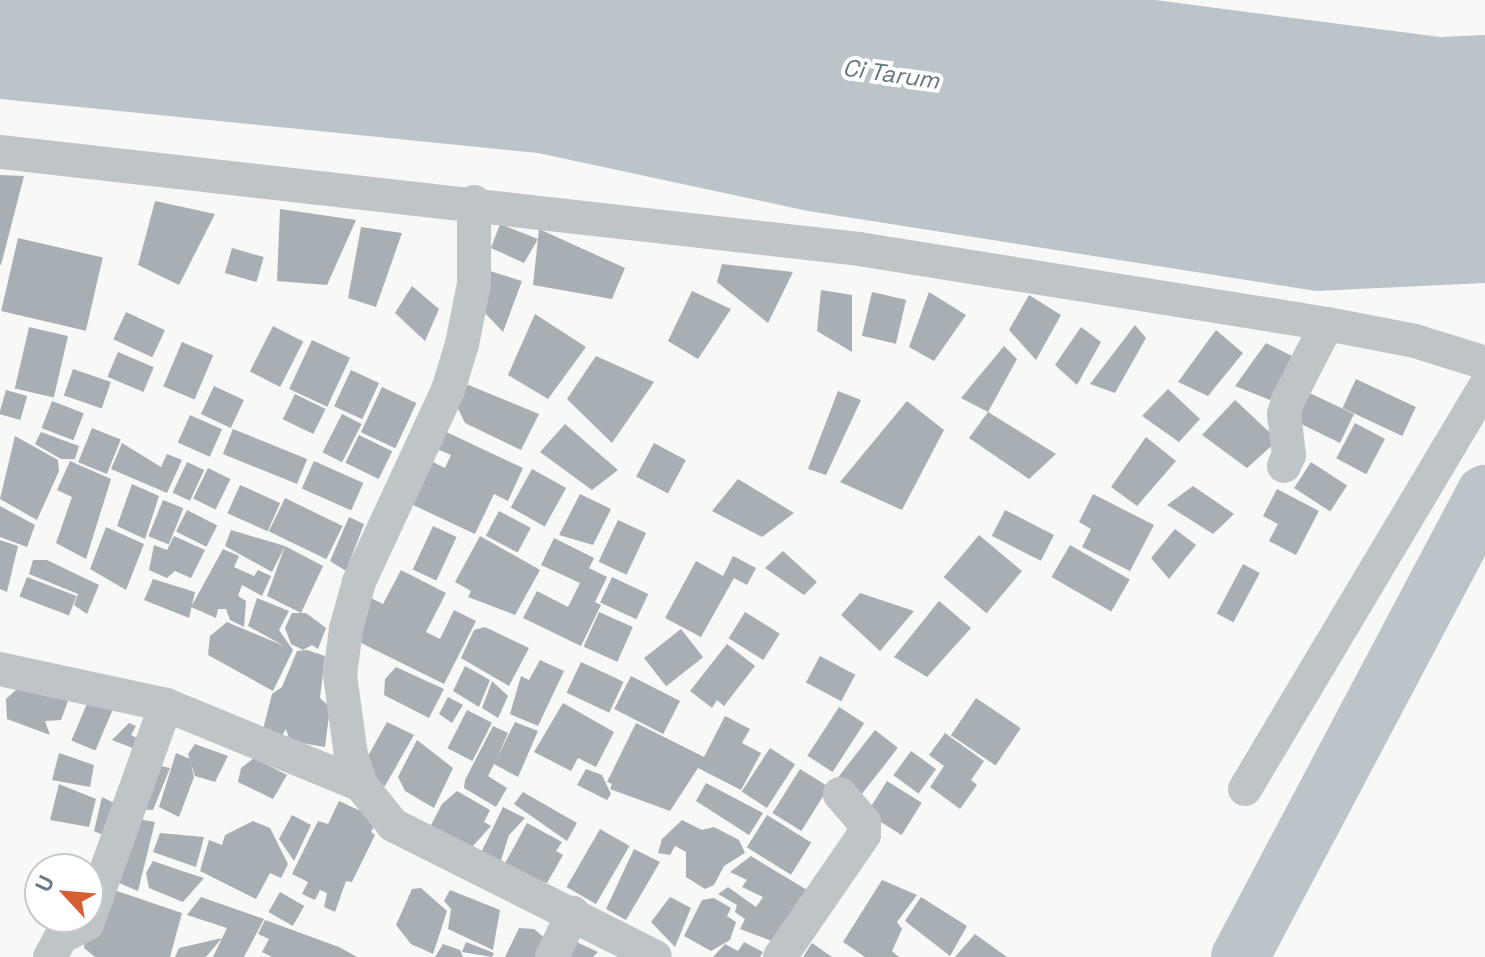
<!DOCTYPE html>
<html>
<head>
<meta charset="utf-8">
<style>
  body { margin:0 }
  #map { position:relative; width:1485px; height:957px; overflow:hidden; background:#f8f8f6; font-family:"Space Grotesk",sans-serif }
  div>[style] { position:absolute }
  .water>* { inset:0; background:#bbc4c9 }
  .river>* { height:58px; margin:-29px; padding:0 29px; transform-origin:29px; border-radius:29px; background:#bbc4c9 }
  .building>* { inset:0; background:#a7afb4; transform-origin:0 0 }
  .minor>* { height:34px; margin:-17px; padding:0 17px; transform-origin:17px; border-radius:17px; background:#bfc4c7 }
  span { translate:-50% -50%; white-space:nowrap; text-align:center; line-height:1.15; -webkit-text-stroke:8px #fff; paint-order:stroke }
  .water-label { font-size:24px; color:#657880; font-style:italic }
  .north { position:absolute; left:24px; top:853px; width:80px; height:80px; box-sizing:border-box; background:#fff; border:2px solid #c3c9ce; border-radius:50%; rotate:296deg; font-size:22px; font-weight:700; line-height:32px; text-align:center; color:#697884 }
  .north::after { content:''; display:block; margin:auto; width:28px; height:36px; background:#d75f36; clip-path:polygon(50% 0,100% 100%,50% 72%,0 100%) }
</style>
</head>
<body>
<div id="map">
  <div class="water">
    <div style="clip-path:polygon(0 0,1155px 0,1440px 37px,1485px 35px,1485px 283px,1316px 291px,808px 211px,538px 153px,0 99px)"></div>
  </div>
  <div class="river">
    <div style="left:1240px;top:957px;width:524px;rotate:-62.11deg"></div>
  </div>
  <div class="building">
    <div style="clip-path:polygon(0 175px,24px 176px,1px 265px,0 265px)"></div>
    <div style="clip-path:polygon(155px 201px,215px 214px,179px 285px,138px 265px)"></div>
    <div style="clip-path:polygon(280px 209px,356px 220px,327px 285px,277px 281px)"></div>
    <div style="clip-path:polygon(500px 224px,538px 239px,524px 263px,491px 248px)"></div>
    <div style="clip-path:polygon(361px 227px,402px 233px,376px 307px,348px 298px)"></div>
    <div style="clip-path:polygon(539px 229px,625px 268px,612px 299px,533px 285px)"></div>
    <div style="left:18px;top:238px;width:87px;height:75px;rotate:13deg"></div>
    <div style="left:232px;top:248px;width:33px;height:26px;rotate:16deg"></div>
    <div style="clip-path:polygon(722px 264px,793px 272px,768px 323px,717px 282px)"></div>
    <div style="clip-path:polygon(490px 271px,522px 281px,503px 332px,483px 311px)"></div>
    <div style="clip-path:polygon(412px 286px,439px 309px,425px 341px,395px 313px)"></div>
    <div style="clip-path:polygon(821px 290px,852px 295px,852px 352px,817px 331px)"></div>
    <div style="clip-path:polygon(692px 291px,731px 309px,698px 359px,668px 341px)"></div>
    <div style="left:872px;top:292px;width:35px;height:45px;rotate:13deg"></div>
    <div style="clip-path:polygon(929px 292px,966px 315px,934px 361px,909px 347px)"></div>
    <div style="clip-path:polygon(1029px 295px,1061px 315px,1036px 360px,1009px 330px)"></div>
    <div style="left:126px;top:312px;width:43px;height:30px;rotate:25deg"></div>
    <div style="clip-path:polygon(535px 314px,586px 347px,548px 399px,508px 375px)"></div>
    <div style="clip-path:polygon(1135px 325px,1146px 338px,1115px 393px,1090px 384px)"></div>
    <div style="left:273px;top:326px;width:34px;height:51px;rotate:27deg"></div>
    <div style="left:29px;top:327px;width:40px;height:63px;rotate:13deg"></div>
    <div style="clip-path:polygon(1081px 327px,1101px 342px,1077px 385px,1055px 365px)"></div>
    <div style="clip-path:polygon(1216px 330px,1243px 353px,1208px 396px,1178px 382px)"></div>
    <div style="left:312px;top:340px;width:42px;height:54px;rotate:25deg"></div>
    <div style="left:182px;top:342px;width:34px;height:48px;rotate:23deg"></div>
    <div style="clip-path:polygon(1266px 343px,1292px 356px,1270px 400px,1235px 386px)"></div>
    <div style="clip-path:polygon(1004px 346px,1017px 359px,988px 412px,961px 398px)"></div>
    <div style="left:118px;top:352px;width:39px;height:27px;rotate:23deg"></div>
    <div style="clip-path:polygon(596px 356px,654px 382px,612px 443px,567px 399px)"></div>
    <div style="left:73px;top:369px;width:40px;height:28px;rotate:19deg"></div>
    <div style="left:351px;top:370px;width:31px;height:40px;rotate:25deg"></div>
    <div style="left:1356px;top:379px;width:66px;height:32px;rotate:25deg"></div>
    <div style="clip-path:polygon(461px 382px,539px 414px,521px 450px,465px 423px,453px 398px)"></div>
    <div style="left:214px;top:386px;width:33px;height:31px;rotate:25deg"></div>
    <div style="left:382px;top:387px;width:38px;height:50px;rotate:25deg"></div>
    <div style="clip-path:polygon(1299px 388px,1354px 414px,1340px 443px,1295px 421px)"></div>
    <div style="clip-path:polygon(1168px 389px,1200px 419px,1179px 442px,1142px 416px)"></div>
    <div style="left:6px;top:390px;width:22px;height:25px;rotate:16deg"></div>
    <div style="clip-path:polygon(838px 391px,861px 400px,826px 475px,808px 469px)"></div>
    <div style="left:295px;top:394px;width:34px;height:28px;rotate:26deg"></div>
    <div style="clip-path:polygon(1235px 400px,1278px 440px,1247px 468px,1202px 435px)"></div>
    <div style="left:52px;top:401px;width:34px;height:29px;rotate:21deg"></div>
    <div style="clip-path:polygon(907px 401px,944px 430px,902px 510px,840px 482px)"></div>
    <div style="clip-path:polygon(988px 412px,1056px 454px,1029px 479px,969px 438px)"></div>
    <div style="left:342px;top:414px;width:22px;height:43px;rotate:27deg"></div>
    <div style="left:190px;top:415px;width:35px;height:30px;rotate:24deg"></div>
    <div style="left:1355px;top:423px;width:34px;height:40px;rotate:28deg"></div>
    <div style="clip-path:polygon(565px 424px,618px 470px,592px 490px,540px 452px)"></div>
    <div style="left:92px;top:428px;width:31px;height:37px;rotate:22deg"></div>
    <div style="left:233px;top:429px;width:80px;height:27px;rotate:22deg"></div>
    <div style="clip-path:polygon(440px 429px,523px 468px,508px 501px,494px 494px,475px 534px,413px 505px,433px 462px,445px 468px,451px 455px,432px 447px)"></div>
    <div style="clip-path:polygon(41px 432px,79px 446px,75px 459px,61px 459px,35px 444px)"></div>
    <div style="left:359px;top:435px;width:37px;height:31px;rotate:26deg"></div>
    <div style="clip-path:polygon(15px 436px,58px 460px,59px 471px,37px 520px,0 499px)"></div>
    <div style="clip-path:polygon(1146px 437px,1176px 461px,1137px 506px,1111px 487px)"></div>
    <div style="clip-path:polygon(122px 443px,161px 467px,167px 454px,182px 460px,167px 493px,111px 469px)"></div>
    <div style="left:654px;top:443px;width:36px;height:38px;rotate:28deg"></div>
    <div style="clip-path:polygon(70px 461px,111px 479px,86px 559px,56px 543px,72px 497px,57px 490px)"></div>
    <div style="left:314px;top:461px;width:54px;height:30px;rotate:24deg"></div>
    <div style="left:187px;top:462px;width:19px;height:34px;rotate:25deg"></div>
    <div style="left:1311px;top:462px;width:43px;height:31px;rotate:33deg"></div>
    <div style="left:208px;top:468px;width:25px;height:34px;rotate:26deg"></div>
    <div style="left:532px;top:469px;width:39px;height:44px;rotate:29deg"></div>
    <div style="clip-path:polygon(738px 479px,794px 513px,762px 537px,712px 511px)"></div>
    <div style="clip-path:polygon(132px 484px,159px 496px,145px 539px,117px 526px)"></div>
    <div style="left:240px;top:485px;width:44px;height:31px;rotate:24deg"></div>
    <div style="clip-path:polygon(1193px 486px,1234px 514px,1213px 534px,1167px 505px)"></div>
    <div style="clip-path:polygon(1277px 489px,1319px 511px,1296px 555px,1269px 541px,1278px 524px,1263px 516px)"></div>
    <div style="clip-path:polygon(580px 494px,611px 509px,593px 545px,559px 535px)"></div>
    <div style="clip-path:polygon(1093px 494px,1154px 525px,1130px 571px,1082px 547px,1091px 529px,1079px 522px)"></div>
    <div style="left:285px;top:498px;width:64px;height:37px;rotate:26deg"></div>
    <div style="left:163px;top:500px;width:22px;height:39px;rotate:22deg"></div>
    <div style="clip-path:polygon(0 506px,35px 525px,27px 547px,0 537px)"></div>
    <div style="left:187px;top:510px;width:34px;height:24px;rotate:27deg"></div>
    <div style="left:1005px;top:510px;width:55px;height:29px;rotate:27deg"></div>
    <div style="left:499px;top:511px;width:36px;height:28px;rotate:28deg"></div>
    <div style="clip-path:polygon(349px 517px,364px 524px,346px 571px,330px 561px)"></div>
    <div style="left:618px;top:520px;width:31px;height:46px;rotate:25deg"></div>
    <div style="left:433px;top:526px;width:26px;height:48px;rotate:25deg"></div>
    <div style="clip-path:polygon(106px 527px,144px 544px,126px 590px,90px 569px)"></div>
    <div style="clip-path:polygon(1175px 529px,1196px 545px,1169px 579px,1151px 558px)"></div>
    <div style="clip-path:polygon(231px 530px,285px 546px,272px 572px,225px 546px)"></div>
    <div style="left:979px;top:535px;width:56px;height:55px;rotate:40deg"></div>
    <div style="clip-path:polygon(174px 536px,205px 550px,191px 578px,175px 571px,167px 578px,149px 570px,154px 545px,167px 550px)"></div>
    <div style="clip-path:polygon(480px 536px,540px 570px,515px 615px,468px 597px,471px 591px,455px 582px)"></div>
    <div style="clip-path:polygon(554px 538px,594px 558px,589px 568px,607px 577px,595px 602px,601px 605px,581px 646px,523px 618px,537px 591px,568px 607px,580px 583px,541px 565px)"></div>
    <div style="clip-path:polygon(0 540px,18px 546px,7px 592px,0 589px)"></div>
    <div style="left:1070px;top:545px;width:69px;height:37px;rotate:30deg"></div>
    <div style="clip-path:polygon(285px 546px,323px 566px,301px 613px,267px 596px)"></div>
    <div style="clip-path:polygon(223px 549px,239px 556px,234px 567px,254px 576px,258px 570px,271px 576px,262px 596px,242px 585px,238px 596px,246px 601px,244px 627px,230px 620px,226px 609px,218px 609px,216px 618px,191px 607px)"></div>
    <div style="clip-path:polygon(783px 551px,817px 582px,804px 595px,765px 568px)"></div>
    <div style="clip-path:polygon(733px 556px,756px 568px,747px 585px,734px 578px,701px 637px,665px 618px,696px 561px,723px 576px)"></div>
    <div style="clip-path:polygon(33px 560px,47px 560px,99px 585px,87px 614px,74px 605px,78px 594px,29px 574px)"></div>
    <div style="left:1243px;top:564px;width:19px;height:56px;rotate:28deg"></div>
    <div style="clip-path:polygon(401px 570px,446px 593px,426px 632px,440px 639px,454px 610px,476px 621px,444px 684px,351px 638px,371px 598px,383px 604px)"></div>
    <div style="left:27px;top:577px;width:53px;height:21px;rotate:21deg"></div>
    <div style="left:612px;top:577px;width:40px;height:28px;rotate:25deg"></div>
    <div style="clip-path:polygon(153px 579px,195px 592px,189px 618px,144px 600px)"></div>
    <div style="clip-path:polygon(860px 593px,914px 611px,880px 651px,841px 615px)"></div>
    <div style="clip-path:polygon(257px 598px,289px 611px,279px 630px,293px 650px,273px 691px,208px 655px,210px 636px,227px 622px,284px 646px,248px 626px)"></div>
    <div style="clip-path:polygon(939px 601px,971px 628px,927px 677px,894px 657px)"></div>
    <div style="left:599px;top:612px;width:37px;height:38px;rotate:24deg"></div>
    <div style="left:745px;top:612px;width:41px;height:31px;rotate:32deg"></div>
    <div style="clip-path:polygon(292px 613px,306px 613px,326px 628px,318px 649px,312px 645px,303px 650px,291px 644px,285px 628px)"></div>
    <div style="clip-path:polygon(485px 627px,529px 648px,509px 686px,461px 658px,474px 630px)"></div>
    <div style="left:681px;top:629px;width:36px;height:47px;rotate:52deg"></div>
    <div style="clip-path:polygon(727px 644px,755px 666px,724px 706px,717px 700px,712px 708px,690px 691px)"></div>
    <div style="clip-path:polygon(307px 650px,325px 656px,320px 698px,330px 707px,325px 747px,290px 741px,286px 729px,276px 745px,261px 737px,272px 694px,282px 687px,297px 651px)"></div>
    <div style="left:820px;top:656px;width:40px;height:30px;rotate:28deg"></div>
    <div style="clip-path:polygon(540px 660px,564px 671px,538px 726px,510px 714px,521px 676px,529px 680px)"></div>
    <div style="left:581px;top:662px;width:47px;height:34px;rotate:25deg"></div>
    <div style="clip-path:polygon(465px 666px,490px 680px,479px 707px,453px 691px)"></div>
    <div style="clip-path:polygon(396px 667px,444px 689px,429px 718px,384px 695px,385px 679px)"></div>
    <div style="left:631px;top:676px;width:55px;height:37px;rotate:27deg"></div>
    <div style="clip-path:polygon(29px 678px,72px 690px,61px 720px,45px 721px,50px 735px,7px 719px,6px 699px)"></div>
    <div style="clip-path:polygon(492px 681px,508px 696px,498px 718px,482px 708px)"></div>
    <div style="clip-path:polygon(448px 697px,463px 705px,452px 723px,439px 714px)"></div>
    <div style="left:976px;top:698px;width:54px;height:45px;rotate:34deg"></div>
    <div style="left:89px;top:699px;width:26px;height:45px;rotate:23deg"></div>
    <div style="clip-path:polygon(563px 703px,614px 732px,596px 767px,578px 758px,571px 771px,534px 752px)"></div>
    <div style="left:839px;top:707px;width:30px;height:58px;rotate:33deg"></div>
    <div style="left:467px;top:710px;width:28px;height:43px;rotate:27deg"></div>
    <div style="clip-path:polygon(725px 716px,750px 729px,742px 743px,761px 753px,741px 790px,698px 768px,670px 811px,610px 789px,612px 784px,607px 782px,636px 723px,704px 757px)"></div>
    <div style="clip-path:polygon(387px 722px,414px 735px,385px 786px,375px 787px,363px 765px)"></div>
    <div style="clip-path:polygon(515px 722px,538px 731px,518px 777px,494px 764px,488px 776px,507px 788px,496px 807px,464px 788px,465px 780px,493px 726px,508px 733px,497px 758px)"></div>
    <div style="clip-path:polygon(129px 723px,136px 726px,131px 735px,139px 739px,135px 749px,112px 740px)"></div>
    <div style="left:875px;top:730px;width:29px;height:64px;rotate:38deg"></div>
    <div style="clip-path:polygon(945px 733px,984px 761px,971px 780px,977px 785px,960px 809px,930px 787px,944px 766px,929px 755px)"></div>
    <div style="clip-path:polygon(417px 740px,453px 768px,434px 808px,405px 791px,398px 777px)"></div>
    <div style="clip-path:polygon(195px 744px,228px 756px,215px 782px,195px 776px,188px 754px)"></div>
    <div style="left:770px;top:748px;width:30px;height:52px;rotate:33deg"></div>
    <div style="left:911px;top:751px;width:31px;height:30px;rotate:36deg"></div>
    <div style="clip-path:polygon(59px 753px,94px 765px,90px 787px,52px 780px)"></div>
    <div style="clip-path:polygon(176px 753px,190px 759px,194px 777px,179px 817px,159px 807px)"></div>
    <div style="clip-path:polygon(254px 758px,287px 775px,273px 799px,238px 782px,241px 768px)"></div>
    <div style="clip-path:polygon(146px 763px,170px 768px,153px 810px,129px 809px)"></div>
    <div style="clip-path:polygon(586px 769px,602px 775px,611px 794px,607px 800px,577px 785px)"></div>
    <div style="left:800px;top:769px;width:34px;height:52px;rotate:32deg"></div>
    <div style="left:887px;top:781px;width:41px;height:38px;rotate:32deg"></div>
    <div style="clip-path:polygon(706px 783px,763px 813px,749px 835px,696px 801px)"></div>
    <div style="clip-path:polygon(59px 784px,96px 799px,89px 827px,50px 820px)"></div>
    <div style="clip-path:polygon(457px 791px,490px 810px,484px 822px,491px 826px,473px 846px,459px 848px,431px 825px,442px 804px)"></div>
    <div style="clip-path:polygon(523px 792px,577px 823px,567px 841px,514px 804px)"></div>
    <div style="clip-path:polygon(102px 797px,116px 804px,105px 836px,94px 831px)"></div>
    <div style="clip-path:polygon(339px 801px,378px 819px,371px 832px,375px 835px,352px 882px,346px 881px,335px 912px,324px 907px,327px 893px,320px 890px,315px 900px,302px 894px,308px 882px,292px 874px,318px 821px,328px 824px)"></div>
    <div style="clip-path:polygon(503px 807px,525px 818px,509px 835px,498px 870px,477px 861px)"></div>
    <div style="clip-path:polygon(292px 815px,311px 825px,294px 861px,279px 839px)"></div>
    <div style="left:767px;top:815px;width:52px;height:38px;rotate:32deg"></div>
    <div style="clip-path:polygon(133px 818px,155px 822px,138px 891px,107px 878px)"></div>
    <div style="clip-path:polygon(682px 820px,702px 830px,714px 827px,739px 840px,745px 853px,724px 866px,714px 885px,705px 889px,686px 877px,686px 852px,675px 846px,670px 855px,658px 853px,662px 839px)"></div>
    <div style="clip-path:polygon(253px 821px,270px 828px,288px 864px,281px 878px,270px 873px,256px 899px,200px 871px,209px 840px,222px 845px,225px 835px)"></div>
    <div style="clip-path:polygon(527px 823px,562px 842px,556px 851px,563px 855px,547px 883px,502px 869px)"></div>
    <div style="left:600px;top:829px;width:34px;height:67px;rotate:30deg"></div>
    <div style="clip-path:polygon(160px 833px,204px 837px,196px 867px,153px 852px)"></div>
    <div style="clip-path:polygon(634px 849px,660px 862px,626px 920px,606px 909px)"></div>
    <div style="clip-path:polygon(751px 856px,807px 890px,772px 941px,740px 929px,745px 919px,735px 912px,737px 905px,718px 894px,728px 887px,756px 907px,763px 897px,742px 887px,747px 880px,730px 872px)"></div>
    <div style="clip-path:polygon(153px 861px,188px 873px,204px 878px,183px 902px,149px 888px,146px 873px)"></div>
    <div style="clip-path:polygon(882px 880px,917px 895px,897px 922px,902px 929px,892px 951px,899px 957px,865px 957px,843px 942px)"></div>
    <div style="clip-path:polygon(421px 888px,447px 911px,433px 954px,411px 944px,396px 925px,412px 889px)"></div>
    <div style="clip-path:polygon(111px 889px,182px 913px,170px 957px,95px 957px,84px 948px,86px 933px)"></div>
    <div style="clip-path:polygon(450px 890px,500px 910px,493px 950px,448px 929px,451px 909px,444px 901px)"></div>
    <div style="left:280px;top:892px;width:28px;height:23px;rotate:30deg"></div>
    <div style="clip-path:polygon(201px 897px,264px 919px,244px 957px,213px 957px,227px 928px,187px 915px)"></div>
    <div style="clip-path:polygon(670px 897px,691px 908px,675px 947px,651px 922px)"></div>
    <div style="clip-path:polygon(921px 897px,967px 926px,950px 956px,905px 921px)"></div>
    <div style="clip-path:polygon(714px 898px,731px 908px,727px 916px,736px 922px,730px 940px,711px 951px,684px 936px,702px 900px)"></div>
    <div style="clip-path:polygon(265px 920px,339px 947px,357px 957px,272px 957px,262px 952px,269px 939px,258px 934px)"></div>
    <div style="clip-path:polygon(519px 928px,534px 929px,552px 944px,546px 957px,505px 957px)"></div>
    <div style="clip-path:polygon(975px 934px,1007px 957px,955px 957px)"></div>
    <div style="clip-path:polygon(222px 938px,206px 957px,175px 957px,179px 948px)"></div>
    <div style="clip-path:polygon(570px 939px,598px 952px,593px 957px,559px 957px)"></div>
    <div style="clip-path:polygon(466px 942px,494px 953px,492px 957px,462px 952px)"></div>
    <div style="clip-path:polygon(744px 942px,763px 952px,760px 957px,713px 957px,725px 944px,738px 951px)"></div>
    <div style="clip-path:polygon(812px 943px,832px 957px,803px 957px)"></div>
    <div style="clip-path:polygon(443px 944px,460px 950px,463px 957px,435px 957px)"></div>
  </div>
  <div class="minor">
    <div style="left:0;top:152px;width:864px;rotate:6.44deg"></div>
    <div style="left:859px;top:249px;width:474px;rotate:9.1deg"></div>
    <div style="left:1327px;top:324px;width:90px;rotate:10.9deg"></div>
    <div style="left:1415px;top:341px;width:73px;rotate:17.4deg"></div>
    <div style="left:474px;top:202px;width:82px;rotate:90deg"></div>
    <div style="left:474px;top:284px;width:61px;rotate:101.3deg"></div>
    <div style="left:462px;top:344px;width:48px;rotate:106.9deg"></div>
    <div style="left:448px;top:390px;width:212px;rotate:114.9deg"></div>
    <div style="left:359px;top:582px;width:49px;rotate:105.5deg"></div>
    <div style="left:346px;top:629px;width:46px;rotate:97.4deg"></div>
    <div style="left:340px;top:675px;width:81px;rotate:82.2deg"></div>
    <div style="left:351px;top:755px;width:32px;rotate:72deg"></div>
    <div style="left:361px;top:785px;width:51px;rotate:51.3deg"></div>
    <div style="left:393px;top:825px;width:293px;rotate:26.7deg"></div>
    <div style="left:1284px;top:466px;width:12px;rotate:-66deg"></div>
    <div style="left:1289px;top:455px;width:41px;rotate:-97deg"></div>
    <div style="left:1284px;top:414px;width:15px;rotate:-74deg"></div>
    <div style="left:1288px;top:400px;width:85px;rotate:-62.8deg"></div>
    <div style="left:0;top:669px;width:170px;rotate:12.2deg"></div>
    <div style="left:1245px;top:789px;width:469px;rotate:-59.2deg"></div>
    <div style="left:50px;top:957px;width:23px;rotate:-61deg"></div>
    <div style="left:61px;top:937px;width:29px;rotate:-27deg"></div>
    <div style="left:87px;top:924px;width:233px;rotate:-70.2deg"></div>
    <div style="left:166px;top:705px;width:211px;rotate:22.3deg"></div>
    <div style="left:552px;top:957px;width:49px;rotate:-64.5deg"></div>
    <div style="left:780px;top:957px;width:148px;rotate:-55.5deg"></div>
    <div style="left:864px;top:835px;width:13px;rotate:-90deg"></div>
    <div style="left:864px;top:822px;width:37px;rotate:-131deg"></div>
  </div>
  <div class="water-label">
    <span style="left:891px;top:74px;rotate:8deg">Ci Tarum</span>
  </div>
  <div class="north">U</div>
</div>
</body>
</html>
